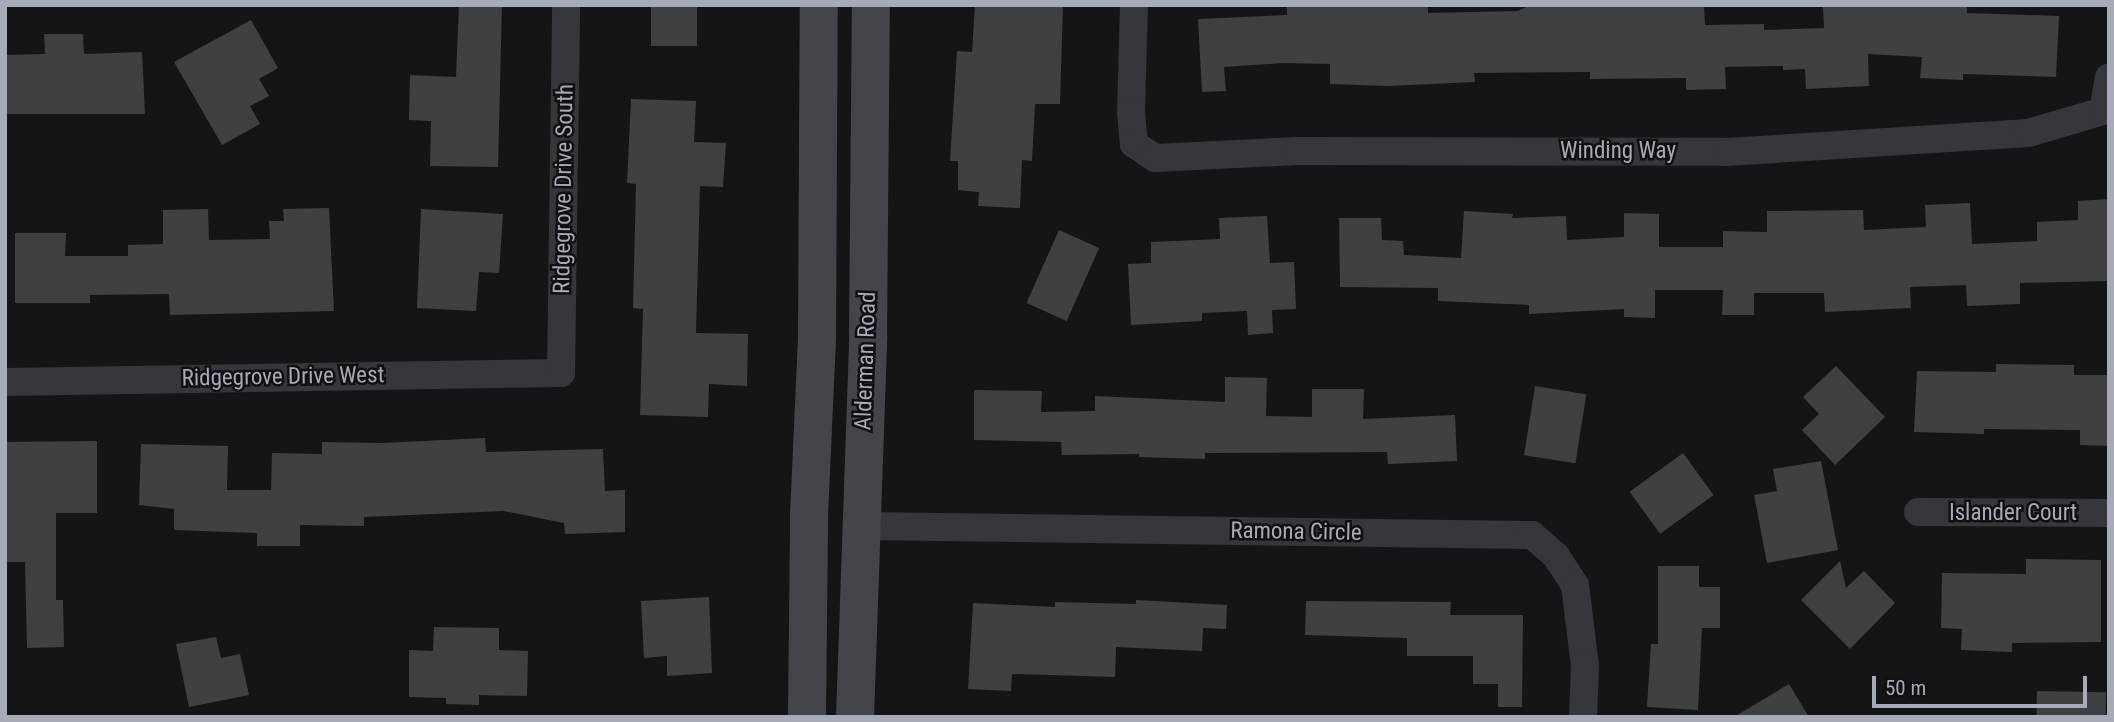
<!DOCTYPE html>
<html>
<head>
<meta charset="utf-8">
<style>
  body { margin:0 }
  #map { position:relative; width:2114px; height:722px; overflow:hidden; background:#151517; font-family:"Roboto Condensed",sans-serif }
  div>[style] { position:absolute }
  .building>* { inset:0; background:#3f4044; transform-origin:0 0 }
  .minor>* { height:28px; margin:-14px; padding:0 14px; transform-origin:14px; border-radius:14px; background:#36373c }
  .secondary>* { height:38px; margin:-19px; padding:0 19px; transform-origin:19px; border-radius:19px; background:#44454b }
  span { translate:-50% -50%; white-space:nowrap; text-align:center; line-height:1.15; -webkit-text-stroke:5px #101012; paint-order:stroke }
  .street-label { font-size:23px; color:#a7abb7 }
  .frame { position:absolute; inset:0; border:7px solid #a7abb7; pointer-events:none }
  .scale { position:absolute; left:1872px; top:676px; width:215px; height:32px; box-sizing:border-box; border:4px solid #a7abb7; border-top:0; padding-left:9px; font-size:21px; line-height:24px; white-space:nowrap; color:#a7abb7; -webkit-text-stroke:5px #101012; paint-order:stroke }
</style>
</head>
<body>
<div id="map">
  <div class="building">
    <div style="clip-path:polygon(459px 5px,502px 5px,498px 167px,430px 166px,431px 121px,409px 120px,410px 75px,456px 77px)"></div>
    <div style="left:651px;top:5px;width:46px;height:41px"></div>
    <div style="clip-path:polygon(975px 5px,1063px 5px,1060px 104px,1035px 104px,1032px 161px,1022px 160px,1020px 208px,978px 206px,979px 192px,958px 190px,958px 161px,950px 161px,957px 51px,972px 52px)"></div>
    <div style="clip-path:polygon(1287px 5px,1428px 5px,1428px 13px,1518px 11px,1530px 5px,1704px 5px,1705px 25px,1764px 24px,1764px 30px,1824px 28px,1823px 7px,1967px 5px,1967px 13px,2059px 16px,2056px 77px,1963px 74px,1963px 80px,1920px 78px,1922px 57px,1868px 54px,1869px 86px,1806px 89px,1805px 69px,1783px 70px,1783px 66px,1725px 67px,1726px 89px,1686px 90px,1686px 78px,1590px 79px,1590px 72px,1474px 73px,1475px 82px,1388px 86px,1330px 84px,1330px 64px,1284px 63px,1224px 67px,1226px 91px,1202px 92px,1198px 19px,1287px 15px)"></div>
    <div style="clip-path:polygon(251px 20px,278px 68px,259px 79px,269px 96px,250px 106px,260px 124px,222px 145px,174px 62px)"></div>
    <div style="clip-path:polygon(44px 34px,83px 34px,84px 54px,142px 52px,145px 114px,5px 114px,5px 55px,45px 54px)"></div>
    <div style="clip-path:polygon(631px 99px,696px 101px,694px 142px,726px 143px,723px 187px,700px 186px,696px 333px,748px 334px,747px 386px,709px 384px,708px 417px,640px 415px,643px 309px,633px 308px,636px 184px,627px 183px)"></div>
    <div style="clip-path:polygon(2109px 199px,2109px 281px,2020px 283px,2020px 304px,1967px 306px,1966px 285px,1910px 287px,1911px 308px,1825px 312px,1824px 293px,1754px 293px,1754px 315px,1722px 315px,1723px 290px,1655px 290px,1655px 318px,1624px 317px,1624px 309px,1529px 314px,1529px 305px,1438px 301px,1438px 288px,1340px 287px,1339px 218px,1381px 218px,1382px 240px,1403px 241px,1404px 255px,1461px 258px,1464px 211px,1513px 214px,1512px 218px,1566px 216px,1567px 240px,1624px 237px,1624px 213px,1659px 214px,1659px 247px,1723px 247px,1723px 231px,1767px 232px,1767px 211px,1863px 210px,1864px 230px,1926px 227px,1925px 205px,1970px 203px,1972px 244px,2037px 241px,2037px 222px,2078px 220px,2078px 201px)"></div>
    <div style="clip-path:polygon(329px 208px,334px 311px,170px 315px,169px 294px,90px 295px,90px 303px,15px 303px,15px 233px,66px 233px,65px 256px,128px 256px,128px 245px,163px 244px,163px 210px,208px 209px,209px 240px,270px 239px,269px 221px,284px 221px,283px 209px)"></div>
    <div style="clip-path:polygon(421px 209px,503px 214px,499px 273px,479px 272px,476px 311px,417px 308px)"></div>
    <div style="clip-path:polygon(1267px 216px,1270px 263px,1294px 262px,1296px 309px,1272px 310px,1273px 333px,1248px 335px,1247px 311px,1202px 313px,1202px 321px,1131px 325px,1128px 264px,1151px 263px,1151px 242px,1220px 239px,1219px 218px)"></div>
    <div style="left:1059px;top:230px;width:44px;height:80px;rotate:24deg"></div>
    <div style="clip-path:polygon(1996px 364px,2074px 365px,2074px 375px,2109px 375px,2109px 446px,2080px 445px,2080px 430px,1984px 429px,1984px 434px,1914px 432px,1917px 371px,1996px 372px)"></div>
    <div style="clip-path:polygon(1836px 366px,1885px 417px,1835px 465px,1802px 430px,1819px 414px,1803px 397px)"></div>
    <div style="clip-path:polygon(1225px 377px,1267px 378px,1266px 416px,1312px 417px,1312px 389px,1364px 389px,1363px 419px,1455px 415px,1457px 461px,1388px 464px,1387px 452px,1205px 453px,1205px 459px,1139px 457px,1139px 454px,1062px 455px,1061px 442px,974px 440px,974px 390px,1042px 391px,1041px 412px,1095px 411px,1095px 396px,1225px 402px)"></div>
    <div style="left:1535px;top:386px;width:52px;height:70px;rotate:9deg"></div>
    <div style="clip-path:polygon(485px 438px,486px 452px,603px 449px,605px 491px,625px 490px,625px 532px,565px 534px,564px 523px,504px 511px,364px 517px,364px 526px,300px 525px,300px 546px,257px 546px,257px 533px,174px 530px,174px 509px,139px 505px,141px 444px,228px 446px,227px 490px,271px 490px,272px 453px,322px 454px,322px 442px,382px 443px)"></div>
    <div style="clip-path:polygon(97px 441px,97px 513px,56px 513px,56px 600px,63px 600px,64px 647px,27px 648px,25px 562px,5px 562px,5px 442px)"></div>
    <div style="left:1683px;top:453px;width:52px;height:66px;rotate:54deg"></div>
    <div style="clip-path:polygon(1821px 461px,1838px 550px,1767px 563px,1754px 495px,1777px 491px,1773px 469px)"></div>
    <div style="clip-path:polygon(2026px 559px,2101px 560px,2101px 642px,2012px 643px,2012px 652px,1961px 650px,1962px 629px,1941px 628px,1942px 573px,2026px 574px)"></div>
    <div style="clip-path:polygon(1840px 561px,1846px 588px,1864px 571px,1895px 603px,1850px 649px,1801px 600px)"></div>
    <div style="clip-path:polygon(1658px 566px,1699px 566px,1699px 587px,1720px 587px,1720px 628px,1702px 628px,1698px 710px,1647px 707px,1651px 644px,1658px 644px)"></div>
    <div style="clip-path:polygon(709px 597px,712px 673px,667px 676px,667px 656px,644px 658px,641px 601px)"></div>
    <div style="clip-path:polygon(1136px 600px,1227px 605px,1226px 629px,1203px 628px,1202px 651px,1116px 647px,1115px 677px,1012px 674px,1011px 691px,968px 689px,973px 603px,1055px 607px,1055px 602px,1136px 604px)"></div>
    <div style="clip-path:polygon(1306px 601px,1451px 602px,1450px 615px,1523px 615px,1522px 707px,1498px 707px,1498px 684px,1473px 684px,1473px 656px,1407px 656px,1407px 638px,1305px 635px)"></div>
    <div style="clip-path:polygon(434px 627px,499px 628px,499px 650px,528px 651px,527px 696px,479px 695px,479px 705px,446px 704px,446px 698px,409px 697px,409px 650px,433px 651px)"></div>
    <div style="clip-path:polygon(216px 637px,221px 658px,240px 654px,249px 695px,189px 707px,176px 644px)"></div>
    <div style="clip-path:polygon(1789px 684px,1809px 717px,1734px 717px)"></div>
    <div style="left:2037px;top:691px;width:69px;height:26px;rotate:1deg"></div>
  </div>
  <div class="minor">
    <div style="left:1134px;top:5px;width:107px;rotate:91.6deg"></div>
    <div style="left:1131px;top:112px;width:32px;rotate:85deg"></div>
    <div style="left:1134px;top:144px;width:25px;rotate:34deg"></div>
    <div style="left:1155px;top:158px;width:143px;rotate:-2.8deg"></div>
    <div style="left:1298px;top:151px;width:429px;rotate:0.1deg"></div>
    <div style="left:1727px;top:152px;width:302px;rotate:-3.6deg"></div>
    <div style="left:2028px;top:133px;width:78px;rotate:-16.3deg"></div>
    <div style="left:2103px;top:111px;width:34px;rotate:-80deg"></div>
    <div style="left:5px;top:382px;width:556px;rotate:-0.93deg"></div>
    <div style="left:561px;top:373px;width:368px;rotate:-89.2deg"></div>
    <div style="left:1918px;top:512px;width:191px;rotate:0.3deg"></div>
    <div style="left:860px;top:526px;width:672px;rotate:0.77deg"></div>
    <div style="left:1532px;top:535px;width:32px;rotate:41deg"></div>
    <div style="left:1556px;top:556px;width:35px;rotate:57deg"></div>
    <div style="left:1575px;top:585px;width:82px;rotate:83deg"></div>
    <div style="left:1585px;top:666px;width:51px;rotate:92.2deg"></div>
  </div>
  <div class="secondary">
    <div style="left:807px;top:717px;width:202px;rotate:-89.4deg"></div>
    <div style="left:809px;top:515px;width:178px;rotate:-87.4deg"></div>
    <div style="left:817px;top:337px;width:332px;rotate:-89.7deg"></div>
    <div style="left:855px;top:717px;width:381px;rotate:-88deg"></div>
    <div style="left:868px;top:336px;width:331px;rotate:-89.5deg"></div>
  </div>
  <div class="street-label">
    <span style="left:1618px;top:151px">Winding Way</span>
    <span style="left:564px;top:189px;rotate:-89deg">Ridgegrove Drive South</span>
    <span style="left:866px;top:361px;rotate:-88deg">Alderman Road</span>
    <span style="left:283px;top:377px;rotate:-1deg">Ridgegrove Drive West</span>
    <span style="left:2013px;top:513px">Islander Court</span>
    <span style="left:1296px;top:532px;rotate:1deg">Ramona Circle</span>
  </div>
  <div class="frame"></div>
  <div class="scale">50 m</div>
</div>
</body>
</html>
